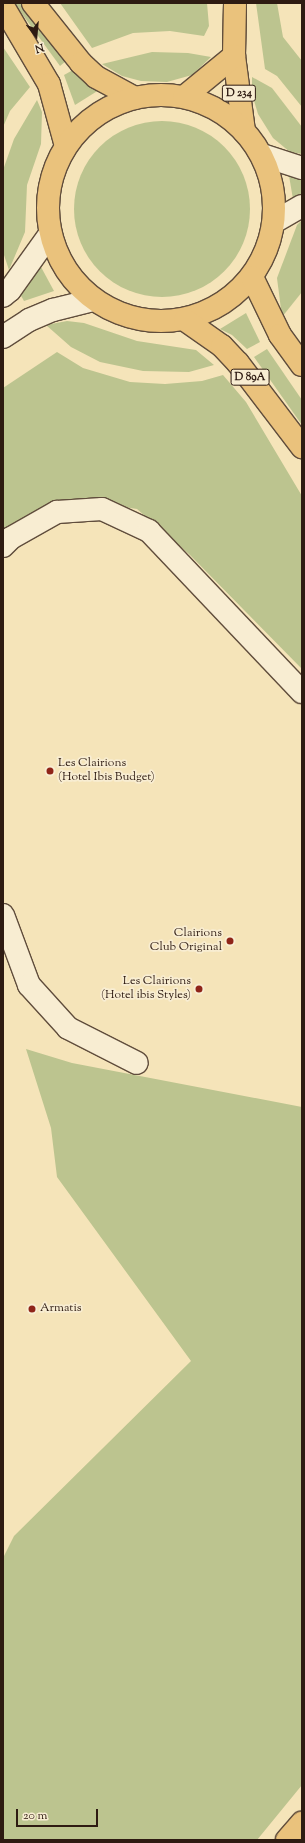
<!DOCTYPE html>
<html>
<head>
<meta charset="utf-8">
<style>
  body { margin:0 }
  #map { position:relative; width:305px; height:1843px; overflow:hidden; background:#f5e4b9; font-family:"Sorts Mill Goudy",serif }
  div>[style] { position:absolute }
  .green>* { inset:0; background:#bcc48f }
  .round { border-radius:50% }
  .roads { filter:drop-shadow(1px 0 #604d3c) drop-shadow(-1px 0 #604d3c) drop-shadow(0 1px #604d3c) drop-shadow(0 -1px #604d3c) }
  .minor>* { height:22px; margin:-11px; padding:0 11px; transform-origin:11px; border-radius:11px; background:#f8edd2 }
  .major>* { height:22px; margin:-11px; padding:0 11px; transform-origin:11px; border-radius:11px; background:#eac27c }
  .major>.ring { margin:-11px; padding:0; box-sizing:content-box; background:none; border:22px solid #eac27c; border-radius:50% }
  .dots>* { width:11px; height:11px; translate:-50% -50%; box-sizing:border-box; border:2px solid #f8edd2; border-radius:50% }
  span { translate:-50% -50%; white-space:nowrap; text-align:center; line-height:1.15; -webkit-text-stroke:3.5px #f8edd2; paint-order:stroke }
  .shield-label span { padding:1px 3px; background:#f8edd2; border:1px solid; border-radius:3px; -webkit-text-stroke-width:0 }
  .shield-label { font-size:11px; color:#2e1b12; font-weight:700 }
  .poi-label { font-size:12px; color:#2e1b12 }
  .left { translate:0 -50%; text-align:left }
  .right { translate:-100% -50%; text-align:right }
  .frame { position:absolute; inset:0; border:4px solid #2e1b12; pointer-events:none }
  .north { position:absolute; left:16px; top:16px; width:40px; height:40px; -webkit-text-stroke:3px #f8edd2; paint-order:stroke; rotate:164deg; font-size:11px; font-weight:700; line-height:16px; text-align:center; color:#2e1b12 }
  .north::after { content:''; display:block; margin:auto; width:14px; height:18px; background:#2e1b12; clip-path:polygon(50% 0,100% 100%,50% 72%,0 100%) }
  .scale { position:absolute; left:16px; top:1809px; width:82px; height:18px; box-sizing:border-box; border:2px solid #2e1b12; border-top:0; padding-left:5px; font-size:12px; line-height:14px; white-space:nowrap; color:#2e1b12; -webkit-text-stroke:3px #f8edd2; paint-order:stroke }
</style>
</head>
<body>
<div id="map">
  <div class="green">
    <div style="clip-path:polygon(14px 3px,23px 3px,66px 61px,60px 66px)"></div>
    <div style="clip-path:polygon(60px 3px,207px 3px,209px 26px,204px 36px,170px 31px,133px 33px,92px 48px)"></div>
    <div style="clip-path:polygon(256px 3px,277px 3px,283px 37px,302px 61px,302px 107px,277px 76px,265px 69px)"></div>
    <div style="clip-path:polygon(3px 47px,30px 87px,10px 111px,3px 127px)"></div>
    <div style="clip-path:polygon(152px 52px,188px 53px,211px 57px,192px 75px,167px 82px,141px 81px,122px 76px,102px 64px)"></div>
    <div style="clip-path:polygon(73px 70px,99px 90px,75px 105px,64px 75px)"></div>
    <div style="clip-path:polygon(252px 77px,272px 88px,302px 127px,302px 154px,290px 152px,273px 138px,258px 114px,252px 94px)"></div>
    <div style="clip-path:polygon(37px 100px,42px 112px,41px 144px,27px 185px,25px 232px,9px 270px,3px 252px,3px 170px,14px 139px)"></div>
    <div class="round" style="left:74px;top:121px;width:176px;height:176px"></div>
    <div style="clip-path:polygon(288px 170px,302px 175px,302px 194px,293px 199px)"></div>
    <div style="clip-path:polygon(302px 220px,302px 292px,282px 317px,277px 278px,297px 225px)"></div>
    <div style="clip-path:polygon(41px 267px,54px 291px,24px 301px,20px 294px)"></div>
    <div style="clip-path:polygon(246px 313px,260px 342px,247px 349px,232px 335px,220px 329px)"></div>
    <div style="clip-path:polygon(67px 321px,84px 323px,137px 341px,196px 350px,214px 365px,189px 372px,143px 371px,100px 362px,71px 347px,46px 325px)"></div>
    <div style="clip-path:polygon(267px 349px,302px 400px,302px 425px,254px 357px)"></div>
    <div style="clip-path:polygon(57px 352px,83px 368px,130px 382px,165px 384px,202px 381px,223px 375px,246px 402px,302px 496px,302px 669px,190px 555px,137px 509px,71px 499px,3px 529px,3px 388px)"></div>
    <div style="clip-path:polygon(26px 1049px,72px 1063px,302px 1107px,302px 1785px,257px 1840px,3px 1840px,3px 1558px,14px 1536px,191px 1361px,57px 1177px,51px 1128px)"></div>
  </div>
  <div class="roads">
    <div class="minor">
      <div style="left:262px;top:155px;width:42px;rotate:18deg"></div>
      <div style="left:274px;top:222px;width:32px;rotate:-30deg"></div>
      <div style="left:3px;top:296px;width:9px;rotate:-41deg"></div>
      <div style="left:10px;top:290px;width:69px;rotate:-54.5deg"></div>
      <div style="left:3px;top:337px;width:31px;rotate:-33deg"></div>
      <div style="left:29px;top:320px;width:26px;rotate:-23deg"></div>
      <div style="left:53px;top:310px;width:41px;rotate:-14deg"></div>
      <div style="left:3px;top:546px;width:11px;rotate:-45deg"></div>
      <div style="left:11px;top:538px;width:53px;rotate:-29.5deg"></div>
      <div style="left:57px;top:512px;width:45px;rotate:-3.8deg"></div>
      <div style="left:102px;top:509px;width:52px;rotate:25.1deg"></div>
      <div style="left:149px;top:531px;width:222px;rotate:46.5deg"></div>
      <div style="left:3px;top:915px;width:75px;rotate:69.6deg"></div>
      <div style="left:29px;top:985px;width:58px;rotate:47.8deg"></div>
      <div style="left:68px;top:1028px;width:77px;rotate:26.9deg"></div>
    </div>
    <div class="major">
      <div style="left:33px;top:3px;width:77px;rotate:51.3deg"></div>
      <div style="left:81px;top:63px;width:21px;rotate:43deg"></div>
      <div style="left:96px;top:77px;width:44px;rotate:28.3deg"></div>
      <div style="left:235px;top:3px;width:53px;rotate:91.1deg"></div>
      <div style="left:234px;top:56px;width:76px;rotate:82.4deg"></div>
      <div style="left:3px;top:6px;width:91px;rotate:59.5deg"></div>
      <div style="left:49px;top:84px;width:64px;rotate:74.7deg"></div>
      <div class="ring" style="left:48px;top:95px;width:204px;height:204px"></div>
      <div style="left:184px;top:97px;width:65px;rotate:-39.4deg"></div>
      <div style="left:252px;top:277px;width:64px;rotate:64.2deg"></div>
      <div style="left:280px;top:335px;width:37px;rotate:54deg"></div>
      <div style="left:185px;top:320px;width:45px;rotate:35.1deg"></div>
      <div style="left:222px;top:346px;width:23px;rotate:47deg"></div>
      <div style="left:238px;top:363px;width:106px;rotate:52.7deg"></div>
      <div style="left:287px;top:1840px;width:23px;rotate:-49deg"></div>
    </div>
  </div>
  <div class="dots">
    <div style="left:50px;top:771px;background:#8f2418"></div>
    <div style="left:230px;top:941px;background:#8f2418"></div>
    <div style="left:199px;top:989px;background:#8f2418"></div>
    <div style="left:32px;top:1309px;background:#8f2418"></div>
  </div>
  <div class="shield-label">
    <span style="left:239px;top:93px">D 234</span>
    <span style="left:250px;top:377px">D 89A</span>
  </div>
  <div class="poi-label">
    <span class="left" style="left:58px;top:771px">Les Clairions<br>(Hotel Ibis Budget)</span>
    <span class="right" style="left:222px;top:941px">Clairions<br>Club Original</span>
    <span class="right" style="left:191px;top:989px">Les Clairions<br>(Hotel ibis Styles)</span>
    <span class="left" style="left:40px;top:1309px">Armatis</span>
  </div>
  <div class="frame"></div>
  <div class="north">N</div>
  <div class="scale">20 m</div>
</div>
</body>
</html>
